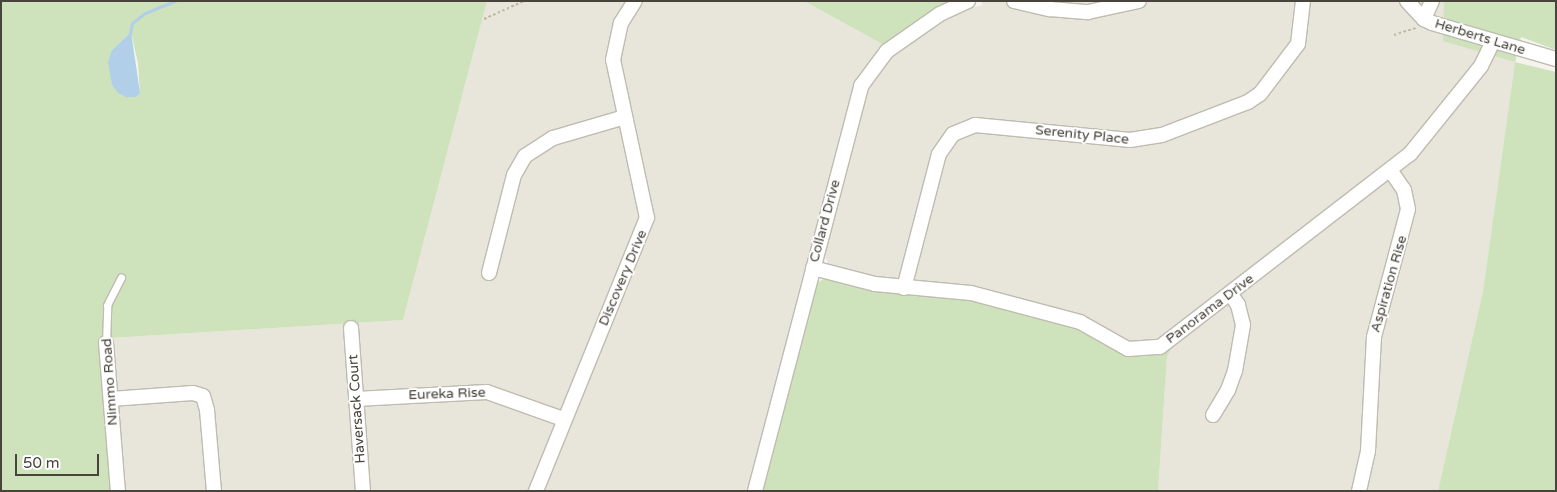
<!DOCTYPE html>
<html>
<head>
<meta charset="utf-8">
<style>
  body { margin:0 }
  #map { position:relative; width:1557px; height:492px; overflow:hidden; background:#f4f3ed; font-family:"Varela Round",sans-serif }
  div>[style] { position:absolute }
  .residential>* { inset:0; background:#e8e5db }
  .green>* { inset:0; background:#cee3bb }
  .water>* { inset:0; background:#b1cfe9 }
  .stream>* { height:3px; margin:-1.5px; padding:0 1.5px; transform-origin:1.5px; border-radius:1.5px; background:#b1cfe9 }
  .path>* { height:2px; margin-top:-1px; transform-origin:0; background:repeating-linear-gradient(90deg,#bfb7a3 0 2.5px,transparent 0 5px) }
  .roads { filter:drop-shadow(1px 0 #bfbbb0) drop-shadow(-1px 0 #bfbbb0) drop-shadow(0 1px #bfbbb0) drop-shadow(0 -1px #bfbbb0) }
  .lane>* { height:7px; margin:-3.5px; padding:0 3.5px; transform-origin:3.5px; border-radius:3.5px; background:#fff }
  .street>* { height:14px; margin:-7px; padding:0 7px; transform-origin:7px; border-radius:7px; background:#fff }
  span { translate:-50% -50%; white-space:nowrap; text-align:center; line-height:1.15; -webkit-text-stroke:4px #fff; paint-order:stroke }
  .street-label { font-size:14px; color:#48443b }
  .frame { position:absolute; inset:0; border:2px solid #48443b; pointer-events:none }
  .scale { position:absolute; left:15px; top:454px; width:84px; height:22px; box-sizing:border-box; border:2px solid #48443b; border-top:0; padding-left:6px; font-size:15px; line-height:18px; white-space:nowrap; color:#48443b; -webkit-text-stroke:4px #fff; paint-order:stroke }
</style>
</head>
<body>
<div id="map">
  <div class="residential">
    <div style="clip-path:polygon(487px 1px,804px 1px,884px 45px,860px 73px,850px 99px,748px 491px,122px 491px,110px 338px,403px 320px)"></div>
    <div style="clip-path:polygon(981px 1px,1529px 1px,1515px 62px,1483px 291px,1438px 491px,1158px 491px,1167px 357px,1175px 342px,1134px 344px,1081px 316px,962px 285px,880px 279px,828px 264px,824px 253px,870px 83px,892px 55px,942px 20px,963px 10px,983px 5px)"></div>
  </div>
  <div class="green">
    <div style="clip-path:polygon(evenodd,1px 1px,487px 1px,403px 320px,110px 338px,115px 491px,1px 491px,1px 1px,131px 32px,138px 63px,140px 93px,112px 50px,131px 32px)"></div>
    <div style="clip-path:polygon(804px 1px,950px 1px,884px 45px)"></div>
    <div style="clip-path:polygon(1444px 1px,1556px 1px,1556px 50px,1521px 37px,1515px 62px,1556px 72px,1556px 491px,1438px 491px,1483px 291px,1515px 62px,1443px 41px)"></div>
    <div style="clip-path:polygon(826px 277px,952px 295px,1078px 327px,1129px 355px,1152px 355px,1175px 342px,1167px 357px,1158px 491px,762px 491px,816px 284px)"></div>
  </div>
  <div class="water">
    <div style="clip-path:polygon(131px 32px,140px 93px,136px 97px,126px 97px,118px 93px,112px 85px,108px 62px,112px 50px)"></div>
  </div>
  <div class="stream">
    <div style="left:130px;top:34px;width:11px;rotate:-80deg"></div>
    <div style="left:132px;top:23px;width:16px;rotate:-38deg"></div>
    <div style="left:145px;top:13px;width:32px;rotate:-22deg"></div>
  </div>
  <div class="path">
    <div style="left:484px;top:19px;width:44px;rotate:-24.2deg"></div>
    <div style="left:1394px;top:35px;width:23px;rotate:-18deg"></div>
  </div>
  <div class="roads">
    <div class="lane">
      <div style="left:106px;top:343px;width:38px;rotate:-88deg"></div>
      <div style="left:107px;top:305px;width:31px;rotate:-63deg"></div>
    </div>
    <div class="street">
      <div style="left:1014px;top:1px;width:37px;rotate:13deg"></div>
      <div style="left:1050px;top:9px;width:38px;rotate:5deg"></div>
      <div style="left:1088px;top:12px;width:52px;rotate:-12.2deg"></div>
      <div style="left:1407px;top:1px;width:25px;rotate:47deg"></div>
      <div style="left:1432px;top:1px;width:20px;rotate:114deg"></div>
      <div style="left:1424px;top:19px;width:9px;rotate:27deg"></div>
      <div style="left:1432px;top:23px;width:129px;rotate:16.2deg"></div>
      <div style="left:813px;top:268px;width:64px;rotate:14.5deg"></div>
      <div style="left:875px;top:284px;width:96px;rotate:5.4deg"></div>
      <div style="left:971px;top:293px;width:113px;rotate:14.9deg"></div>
      <div style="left:1080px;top:322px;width:55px;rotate:29.4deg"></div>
      <div style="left:1128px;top:349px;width:32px;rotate:-4deg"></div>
      <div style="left:1160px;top:347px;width:316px;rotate:-37.7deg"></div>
      <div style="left:1410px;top:154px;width:113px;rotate:-51.1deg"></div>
      <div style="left:1481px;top:66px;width:28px;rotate:-64deg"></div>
      <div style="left:489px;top:273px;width:101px;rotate:-75.7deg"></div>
      <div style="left:514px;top:175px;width:22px;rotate:-60deg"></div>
      <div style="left:525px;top:156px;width:33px;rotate:-33deg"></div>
      <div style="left:553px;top:138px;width:75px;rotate:-16.3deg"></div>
      <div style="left:904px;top:288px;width:138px;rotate:-75.4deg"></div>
      <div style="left:939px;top:154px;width:24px;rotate:-55deg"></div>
      <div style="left:953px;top:134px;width:24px;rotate:-22deg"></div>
      <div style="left:975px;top:125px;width:156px;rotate:5.5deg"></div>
      <div style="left:1130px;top:140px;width:32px;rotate:-9deg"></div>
      <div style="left:1162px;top:135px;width:92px;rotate:-21deg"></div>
      <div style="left:1248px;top:102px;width:14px;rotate:-34deg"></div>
      <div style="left:1260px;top:94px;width:63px;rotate:-52.8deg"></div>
      <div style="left:1298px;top:44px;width:43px;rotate:-83.4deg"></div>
      <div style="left:351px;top:328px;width:163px;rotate:85.8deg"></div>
      <div style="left:106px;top:343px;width:148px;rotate:85.4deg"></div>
      <div style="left:111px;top:399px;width:82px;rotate:-4.2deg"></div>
      <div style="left:193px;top:393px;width:10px;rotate:17deg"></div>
      <div style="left:203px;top:396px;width:15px;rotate:74deg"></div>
      <div style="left:207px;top:410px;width:81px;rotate:85.1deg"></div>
      <div style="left:356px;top:399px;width:131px;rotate:-3.1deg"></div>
      <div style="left:487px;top:392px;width:81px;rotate:19.6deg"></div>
      <div style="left:1213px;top:415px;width:29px;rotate:-59deg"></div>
      <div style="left:1228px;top:390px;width:20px;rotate:-70deg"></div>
      <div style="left:1235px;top:371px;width:47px;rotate:-80.1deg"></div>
      <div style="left:1243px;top:325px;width:21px;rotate:-104deg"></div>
      <div style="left:1238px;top:305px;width:14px;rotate:-124deg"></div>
      <div style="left:536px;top:491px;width:295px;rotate:-67.9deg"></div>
      <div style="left:647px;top:218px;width:162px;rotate:-102.1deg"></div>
      <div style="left:613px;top:60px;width:38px;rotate:-78deg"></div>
      <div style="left:621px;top:23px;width:26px;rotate:-58deg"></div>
      <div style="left:755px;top:491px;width:419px;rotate:-75.3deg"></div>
      <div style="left:861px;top:86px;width:44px;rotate:-53.4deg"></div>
      <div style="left:887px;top:51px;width:65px;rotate:-34.9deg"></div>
      <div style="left:940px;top:14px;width:31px;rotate:-25deg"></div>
      <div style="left:1359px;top:491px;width:41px;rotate:-77.3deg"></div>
      <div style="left:1368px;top:451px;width:114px;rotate:-87deg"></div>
      <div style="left:1374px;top:337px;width:132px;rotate:-75.1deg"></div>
      <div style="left:1408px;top:209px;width:19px;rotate:-102deg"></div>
      <div style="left:1404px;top:190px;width:24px;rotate:-125deg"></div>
    </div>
  </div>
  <div class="street-label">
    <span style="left:1480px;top:37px;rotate:17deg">Herberts Lane</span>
    <span style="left:1082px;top:135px;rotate:6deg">Serenity Place</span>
    <span style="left:825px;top:221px;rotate:-75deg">Collard Drive</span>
    <span style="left:623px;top:278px;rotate:-67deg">Discovery Drive</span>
    <span style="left:1389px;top:284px;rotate:-74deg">Aspiration Rise</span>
    <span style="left:1210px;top:309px;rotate:-37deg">Panorama Drive</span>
    <span style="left:110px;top:382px;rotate:-94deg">Nimmo Road</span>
    <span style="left:447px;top:394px;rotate:-2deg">Eureka Rise</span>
    <span style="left:357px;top:409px;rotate:-94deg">Haversack Court</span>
  </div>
  <div class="frame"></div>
  <div class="scale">50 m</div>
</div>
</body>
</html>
